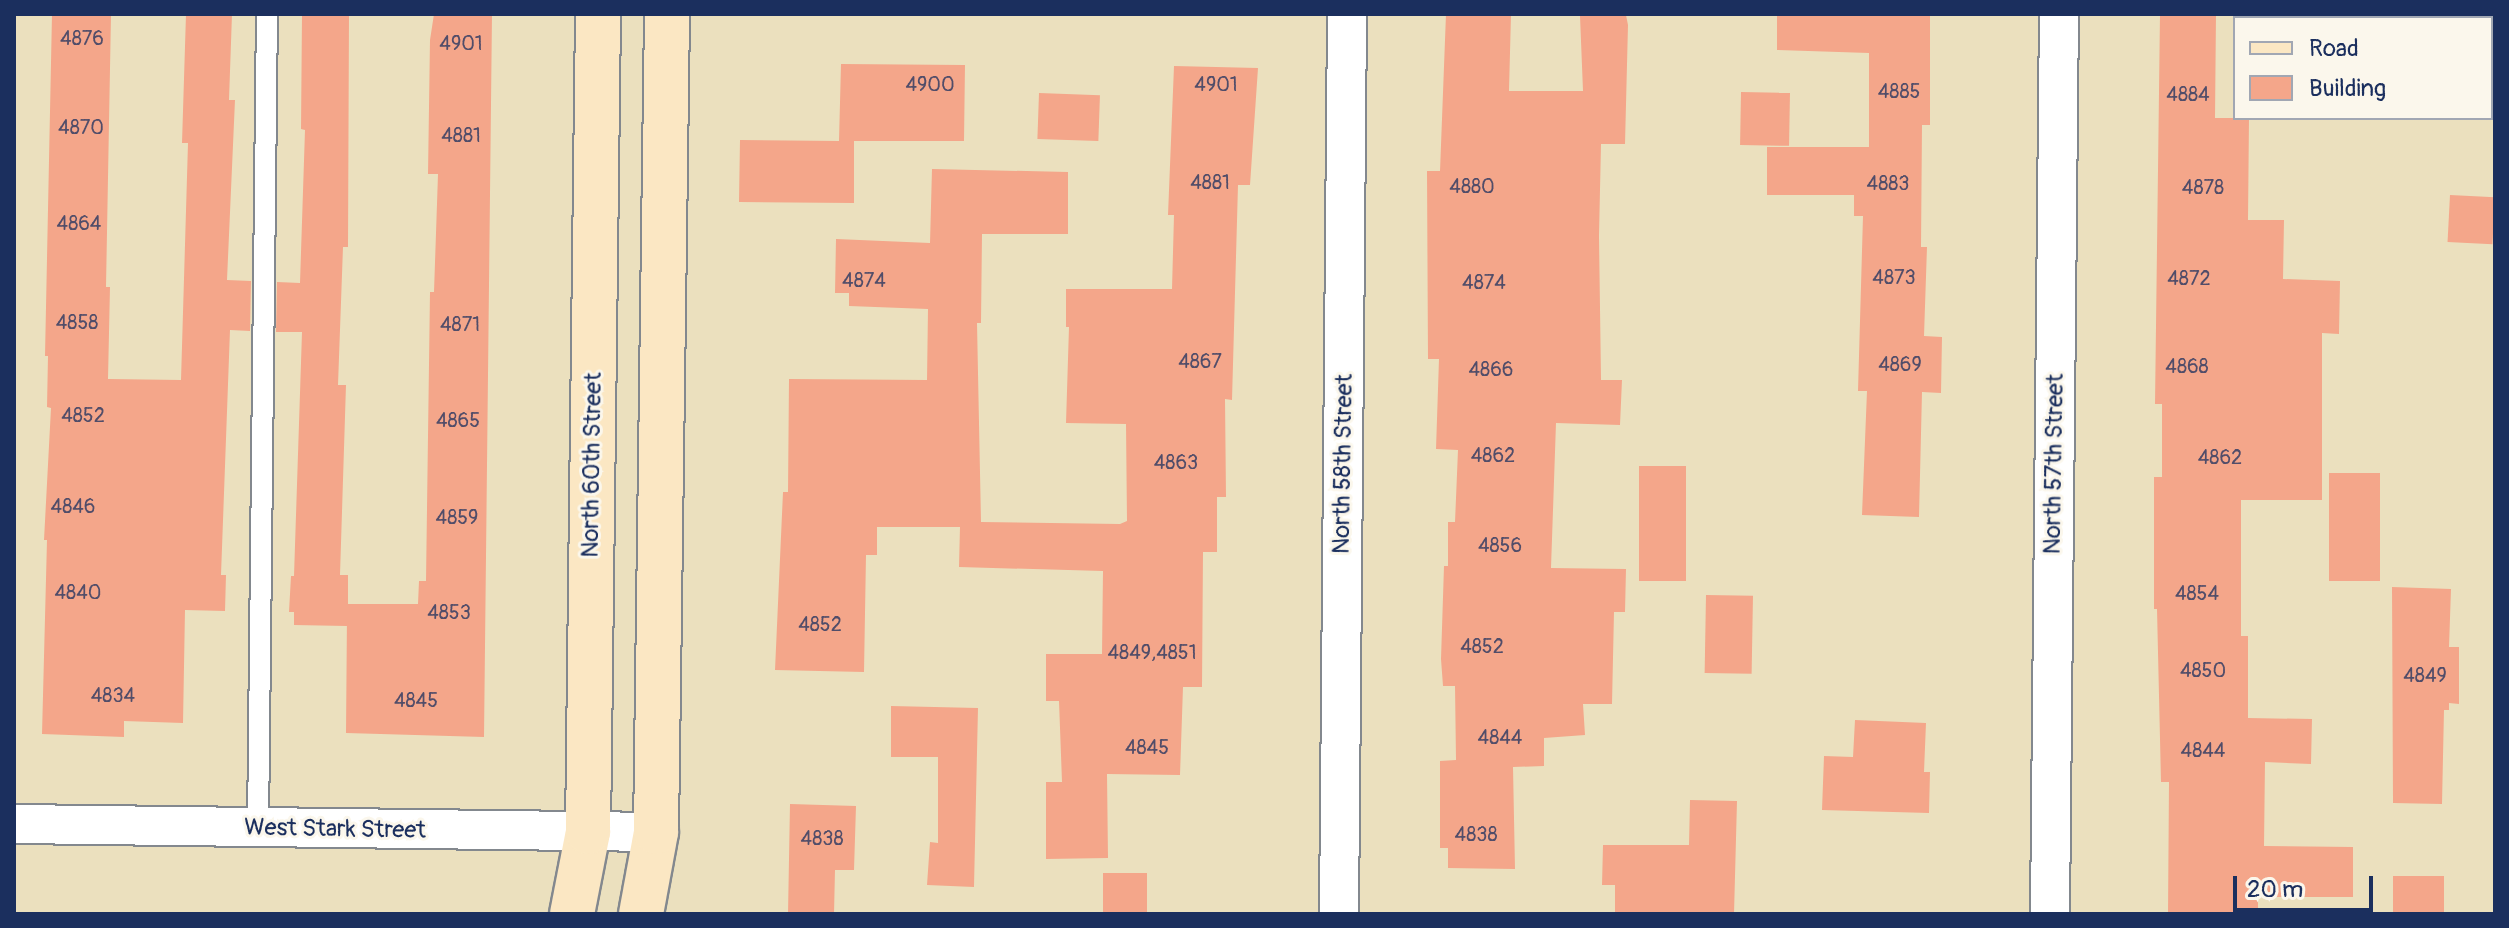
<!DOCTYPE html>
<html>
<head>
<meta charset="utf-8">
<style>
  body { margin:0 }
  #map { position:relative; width:2509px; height:928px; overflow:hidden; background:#ebe0be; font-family:Pangolin,sans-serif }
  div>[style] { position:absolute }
  .building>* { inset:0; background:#f4a68a; transform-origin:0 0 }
  .roads { filter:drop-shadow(2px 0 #83888e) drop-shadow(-2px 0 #83888e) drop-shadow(0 2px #83888e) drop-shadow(0 -2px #83888e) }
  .service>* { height:20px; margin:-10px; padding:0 10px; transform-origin:10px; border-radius:10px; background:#fff }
  .minor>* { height:38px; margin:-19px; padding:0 19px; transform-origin:19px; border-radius:19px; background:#fff }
  .secondary>* { height:44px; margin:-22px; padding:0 22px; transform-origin:22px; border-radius:22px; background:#fbe7c3 }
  span { translate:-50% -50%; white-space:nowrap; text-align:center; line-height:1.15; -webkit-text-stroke:6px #fbf7ec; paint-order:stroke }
  .number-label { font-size:20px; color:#514d69 }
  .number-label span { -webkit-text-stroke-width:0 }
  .street-label { font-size:24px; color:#1b2f5e }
  .frame { position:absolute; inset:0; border:16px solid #1b2f5e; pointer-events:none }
  .legend { position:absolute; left:2233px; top:16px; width:260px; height:104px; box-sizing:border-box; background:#fbf7ec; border:2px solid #a1a7b3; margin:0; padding:10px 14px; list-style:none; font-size:24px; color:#1b2f5e }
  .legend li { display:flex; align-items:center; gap:16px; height:40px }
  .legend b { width:40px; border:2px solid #a1a7b3 }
  .scale { position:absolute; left:2233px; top:876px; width:140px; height:36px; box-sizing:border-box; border:4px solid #1b2f5e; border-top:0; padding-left:10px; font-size:24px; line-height:28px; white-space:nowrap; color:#1b2f5e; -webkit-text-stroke:6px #fbf7ec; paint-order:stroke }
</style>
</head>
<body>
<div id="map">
  <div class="building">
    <div style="clip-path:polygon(52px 14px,111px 14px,106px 287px,110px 287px,108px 379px,181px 380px,188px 143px,182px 143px,186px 14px,232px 14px,229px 100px,235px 100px,227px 280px,251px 281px,250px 331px,230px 330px,221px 575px,226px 575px,225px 611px,185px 610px,183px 723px,124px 721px,124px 737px,42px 734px,47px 540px,44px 540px,51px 408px,47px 407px,48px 356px,45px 356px)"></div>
    <div style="clip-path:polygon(302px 14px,349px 14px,348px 247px,343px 247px,338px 385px,346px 385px,340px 575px,348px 575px,348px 604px,418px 604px,419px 581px,426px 581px,430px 292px,434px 292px,438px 174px,428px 174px,430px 40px,434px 14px,492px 14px,484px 737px,346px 733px,347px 614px,347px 626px,294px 625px,294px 612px,289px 612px,291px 576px,294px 576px,302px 332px,276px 332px,277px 282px,300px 283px,305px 130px,301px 129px)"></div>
    <div style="clip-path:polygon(1446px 14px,1511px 14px,1509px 91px,1583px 91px,1580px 16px,1626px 15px,1628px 25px,1625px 144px,1601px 144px,1599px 236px,1601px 380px,1622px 380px,1620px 425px,1556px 423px,1551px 568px,1626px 569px,1625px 612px,1614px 612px,1612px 704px,1583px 704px,1585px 735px,1544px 738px,1544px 766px,1513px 767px,1515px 869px,1448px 868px,1448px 848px,1440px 848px,1440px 761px,1456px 760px,1455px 686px,1443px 686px,1441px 659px,1444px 566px,1448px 566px,1448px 522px,1455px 522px,1458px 450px,1436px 449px,1439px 359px,1428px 359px,1427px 171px,1440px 171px)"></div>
    <div style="clip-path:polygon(1777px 14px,1930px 14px,1930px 125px,1922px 125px,1921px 247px,1927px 247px,1924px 336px,1942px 337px,1941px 393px,1922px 392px,1919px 517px,1862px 515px,1867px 391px,1858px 391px,1863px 216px,1854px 216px,1854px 195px,1767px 195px,1767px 147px,1869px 147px,1869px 53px,1777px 50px)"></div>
    <div style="clip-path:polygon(2160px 14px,2216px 14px,2215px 118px,2249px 118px,2248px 220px,2284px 220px,2283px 279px,2340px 281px,2339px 334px,2322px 333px,2322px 500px,2241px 500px,2241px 636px,2248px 636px,2248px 718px,2312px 719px,2311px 764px,2265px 762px,2264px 846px,2353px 847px,2353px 897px,2258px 897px,2258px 914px,2168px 914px,2169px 782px,2161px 782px,2157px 609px,2154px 609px,2154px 477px,2162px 477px,2162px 404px,2155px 404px)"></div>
    <div style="clip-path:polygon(841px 64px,965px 65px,964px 141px,844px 141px,854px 141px,854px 203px,739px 202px,740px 140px,839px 141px)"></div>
    <div style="clip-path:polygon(1174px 66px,1258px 68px,1250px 185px,1238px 185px,1232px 400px,1225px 399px,1226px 497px,1217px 497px,1217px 552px,1203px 552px,1202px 687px,1183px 687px,1180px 775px,1107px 774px,1108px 858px,1046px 859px,1046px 782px,1062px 782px,1059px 701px,1046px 701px,1046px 654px,1102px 654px,1103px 571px,959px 567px,960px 527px,877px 527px,877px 555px,866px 555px,864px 672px,775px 670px,783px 492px,788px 492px,789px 379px,927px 380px,928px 309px,849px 306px,849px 293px,835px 293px,836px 239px,930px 243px,932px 169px,1068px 172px,1068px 234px,982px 234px,981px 323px,977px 323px,981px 522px,1120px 524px,1127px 521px,1126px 424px,1066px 423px,1069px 327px,1066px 327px,1066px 289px,1172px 289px,1174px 215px,1168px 215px)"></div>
    <div style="left:1741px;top:92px;width:49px;height:53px;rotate:1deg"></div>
    <div style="left:1039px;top:93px;width:61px;height:46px;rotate:2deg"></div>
    <div style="left:2450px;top:195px;width:45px;height:47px;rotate:3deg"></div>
    <div style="left:1639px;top:466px;width:47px;height:115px"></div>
    <div style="left:2329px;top:473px;width:51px;height:108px"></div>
    <div style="clip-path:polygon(2392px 587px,2451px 589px,2449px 647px,2459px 647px,2459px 704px,2449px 703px,2449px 710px,2444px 710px,2442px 804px,2393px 803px)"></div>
    <div style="left:1706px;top:595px;width:47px;height:78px;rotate:1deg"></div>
    <div style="clip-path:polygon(891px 706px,978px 708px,974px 887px,927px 885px,930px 842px,938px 843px,938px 757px,891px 757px)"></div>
    <div style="clip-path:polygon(1855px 720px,1926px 723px,1924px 772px,1930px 772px,1929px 813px,1822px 810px,1824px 756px,1853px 757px)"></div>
    <div style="clip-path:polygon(1690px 800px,1737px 801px,1734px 914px,1615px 914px,1615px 885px,1602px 885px,1603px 845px,1689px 845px)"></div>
    <div style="clip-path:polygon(790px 804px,856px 806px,854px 870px,835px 870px,834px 914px,788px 914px)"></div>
    <div style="left:1103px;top:873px;width:44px;height:41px"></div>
    <div style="left:2393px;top:876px;width:51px;height:38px"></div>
  </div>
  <div class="roads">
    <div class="service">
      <div style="left:258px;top:828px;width:814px;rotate:-89.37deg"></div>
    </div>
    <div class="minor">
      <div style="left:14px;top:824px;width:642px;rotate:0.71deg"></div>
      <div style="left:1339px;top:914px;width:900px;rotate:-89.49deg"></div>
      <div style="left:2050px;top:914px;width:900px;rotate:-89.43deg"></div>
    </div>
    <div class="secondary">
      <div style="left:572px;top:914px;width:84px;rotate:-79deg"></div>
      <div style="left:588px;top:832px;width:818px;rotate:-89.3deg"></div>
      <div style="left:641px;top:914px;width:83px;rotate:-79.6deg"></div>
      <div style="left:656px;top:832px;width:818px;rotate:-89.23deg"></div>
    </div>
  </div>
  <div class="number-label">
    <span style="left:82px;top:38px">4876</span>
    <span style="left:461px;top:43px">4901</span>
    <span style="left:930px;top:84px">4900</span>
    <span style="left:1216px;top:84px">4901</span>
    <span style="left:1899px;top:91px">4885</span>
    <span style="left:2188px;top:94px">4884</span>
    <span style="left:81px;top:127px">4870</span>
    <span style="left:461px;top:135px">4881</span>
    <span style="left:1210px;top:182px">4881</span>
    <span style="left:1888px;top:183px">4883</span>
    <span style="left:1472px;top:186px">4880</span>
    <span style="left:2203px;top:187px">4878</span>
    <span style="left:79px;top:223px">4864</span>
    <span style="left:1894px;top:277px">4873</span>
    <span style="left:2189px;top:278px">4872</span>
    <span style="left:864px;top:280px">4874</span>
    <span style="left:1484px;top:282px">4874</span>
    <span style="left:77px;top:322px">4858</span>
    <span style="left:460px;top:324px">4871</span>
    <span style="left:1200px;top:361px">4867</span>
    <span style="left:1900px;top:364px">4869</span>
    <span style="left:2187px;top:366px">4868</span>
    <span style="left:1491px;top:369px">4866</span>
    <span style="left:83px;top:415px">4852</span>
    <span style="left:458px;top:420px">4865</span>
    <span style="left:1493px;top:455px">4862</span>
    <span style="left:2220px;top:457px">4862</span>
    <span style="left:1176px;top:462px">4863</span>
    <span style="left:73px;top:506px">4846</span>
    <span style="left:457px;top:517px">4859</span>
    <span style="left:1500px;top:545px">4856</span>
    <span style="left:78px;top:592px">4840</span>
    <span style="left:2197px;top:593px">4854</span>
    <span style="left:449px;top:612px">4853</span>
    <span style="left:820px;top:624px">4852</span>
    <span style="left:1482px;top:646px">4852</span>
    <span style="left:1152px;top:652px">4849,4851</span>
    <span style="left:2203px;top:670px">4850</span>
    <span style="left:2425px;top:675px">4849</span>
    <span style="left:113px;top:695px">4834</span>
    <span style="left:416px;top:700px">4845</span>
    <span style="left:1500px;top:737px">4844</span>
    <span style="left:1147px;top:747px">4845</span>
    <span style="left:2203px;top:750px">4844</span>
    <span style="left:1476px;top:834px">4838</span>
    <span style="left:822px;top:838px">4838</span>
  </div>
  <div class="street-label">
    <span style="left:1343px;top:464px;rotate:-89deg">North 58th Street</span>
    <span style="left:2054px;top:464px;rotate:-89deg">North 57th Street</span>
    <span style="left:592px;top:465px;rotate:-89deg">North 60th Street</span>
    <span style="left:335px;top:829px;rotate:1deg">West Stark Street</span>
  </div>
  <div class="frame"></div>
  <ul class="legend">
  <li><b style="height:10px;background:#fbe7c3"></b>Road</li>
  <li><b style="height:22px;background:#f4a68a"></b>Building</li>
  </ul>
  <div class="scale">20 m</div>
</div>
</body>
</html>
